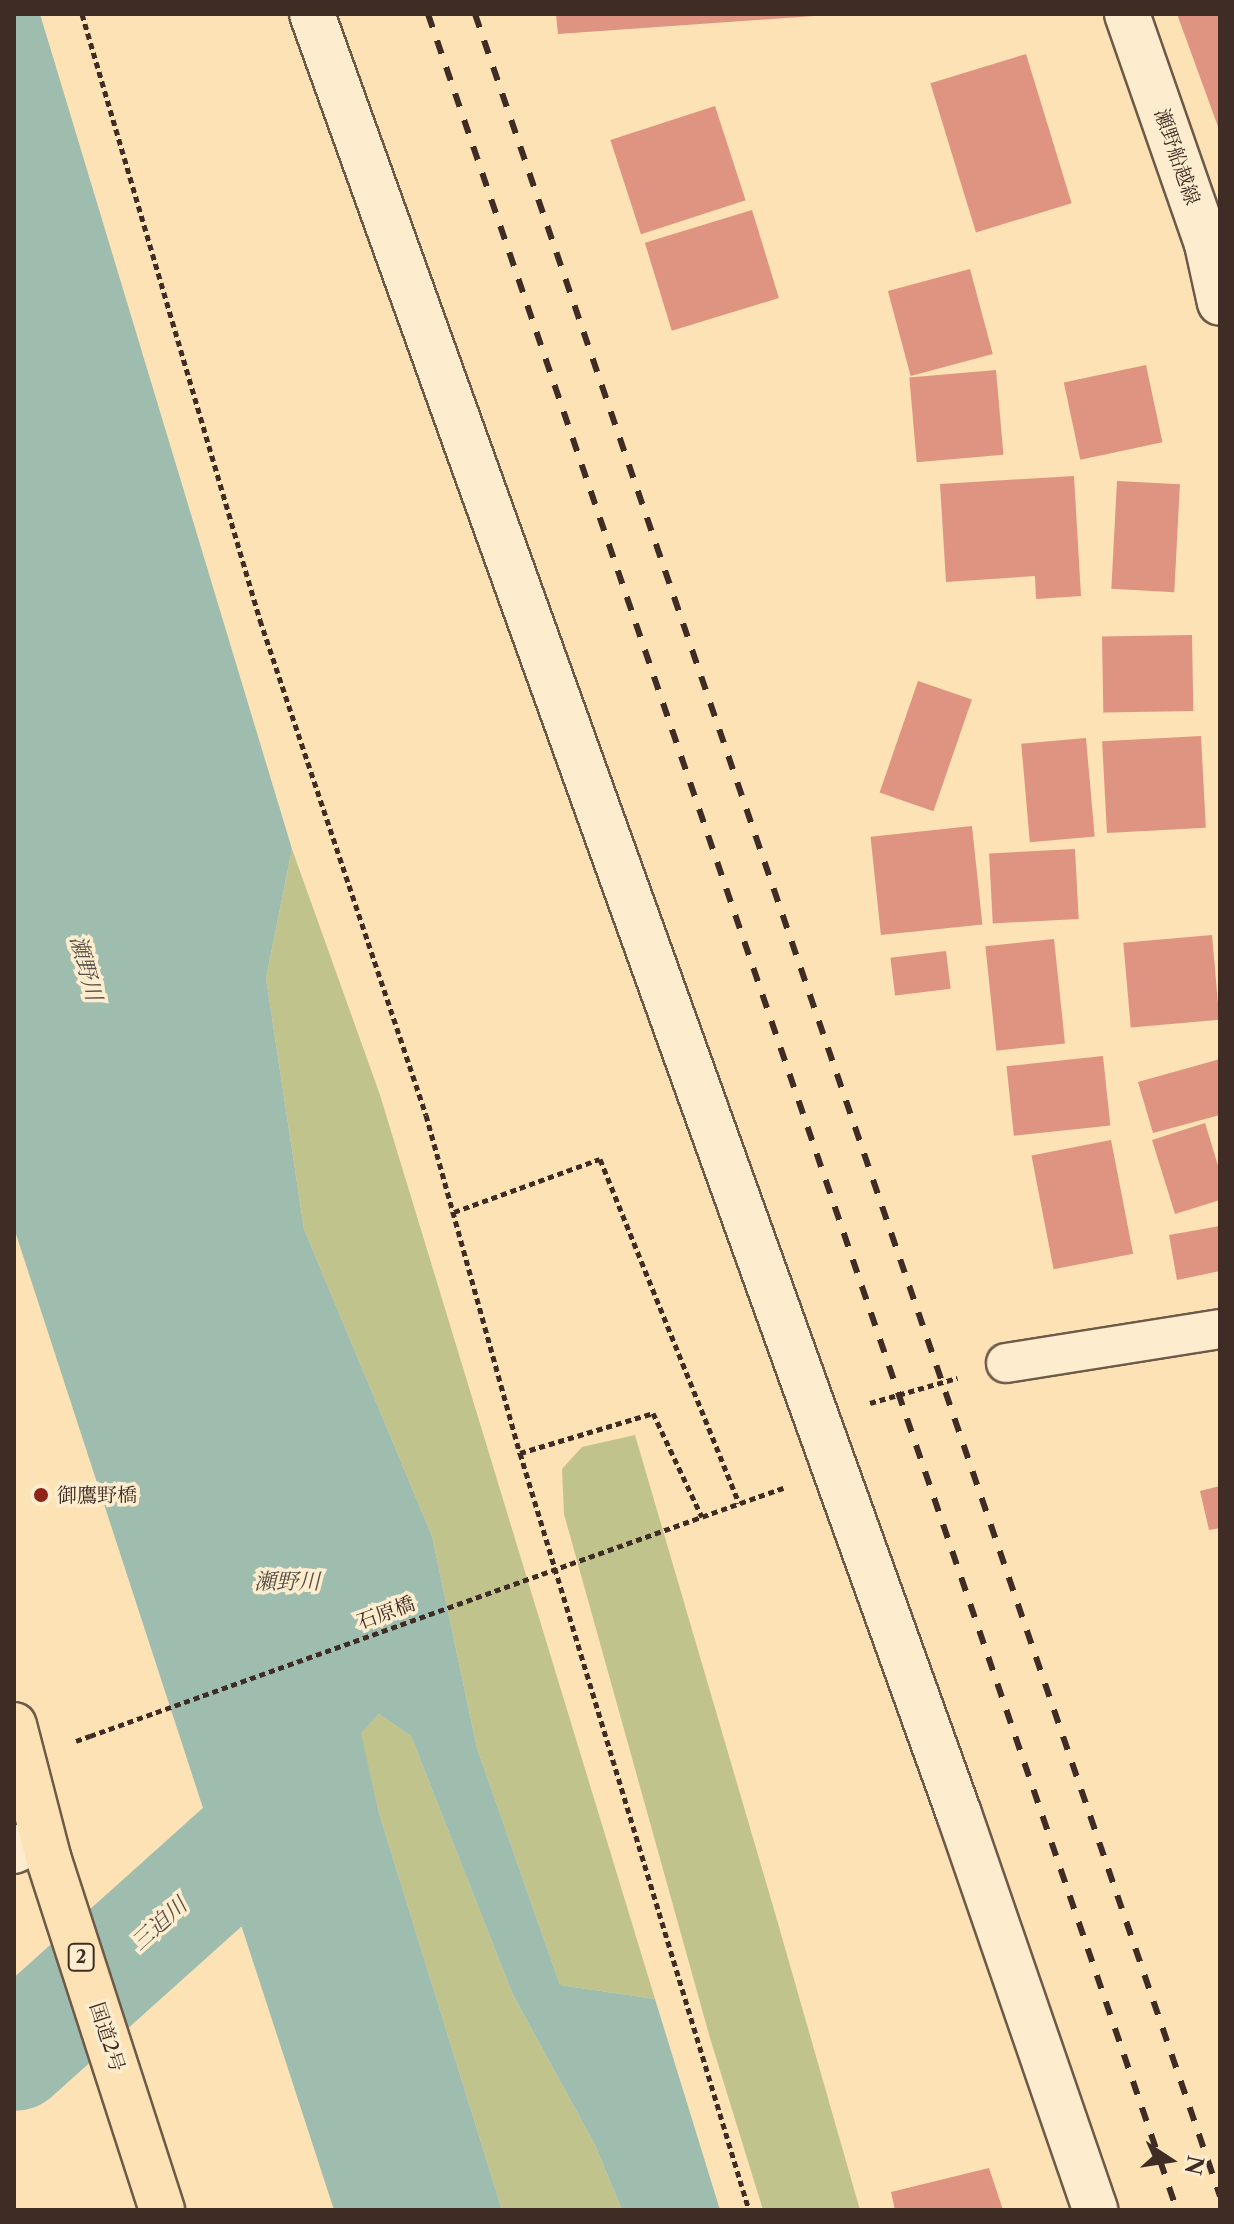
<!DOCTYPE html>
<html>
<head>
<meta charset="utf-8">
<style>
  body { margin:0 }
  #map { position:relative; width:1234px; height:2224px; overflow:hidden; background:#fce2b4; font-family:"Libre Caslon Text","Noto Serif JP",serif }
  div>[style] { position:absolute }
  .green>* { inset:0; background:#c1c38c }
  .water>* { inset:0; background:#9fbdaf }
  .river>* { height:114px; margin:-57px; padding:0 57px; transform-origin:57px; border-radius:57px; background:#9fbdaf }
  .building>* { inset:0; background:#de9481; transform-origin:0 0 }
  .path>* { height:5px; margin-top:-2.5px; transform-origin:0; background:repeating-linear-gradient(90deg,#3e2c25 0 6px,transparent 0 10px) }
  .roads { filter:drop-shadow(2px 0 #6e5a49) drop-shadow(-2px 0 #6e5a49) drop-shadow(0 2px #6e5a49) drop-shadow(0 -2px #6e5a49) }
  .service>* { height:38px; margin:-19px; padding:0 19px; transform-origin:19px; border-radius:19px; background:#fdecce }
  .minor>* { height:44px; margin:-22px; padding:0 22px; transform-origin:22px; border-radius:22px; background:#fdecce }
  .tertiary>* { height:44px; margin:-22px; padding:0 22px; transform-origin:22px; border-radius:22px; background:#fdecce }
  .secondary>* { height:44px; margin:-22px; padding:0 22px; transform-origin:22px; border-radius:22px; background:#fdecce }
  .trunk>* { height:44px; margin:-22px; padding:0 22px; transform-origin:22px; border-radius:22px; background:#fce2b4 }
  .rail>* { height:6px; margin-top:-3px; transform-origin:0; background:repeating-linear-gradient(90deg,#3e2c25 0 14px,transparent 0 28px) }
  .path-bridge>* { height:5px; margin-top:-2.5px; transform-origin:0; background:repeating-linear-gradient(90deg,#3e2c25 0 6px,transparent 0 10px) }
  .dots>* { width:22px; height:22px; translate:-50% -50%; box-sizing:border-box; border:4px solid #fdecce; border-radius:50% }
  span { translate:-50% -50%; white-space:nowrap; text-align:center; line-height:1.15; -webkit-text-stroke:7px #fdecce; paint-order:stroke }
  .shield-label span { padding:2px 6px; background:#fdecce; border:2px solid; border-radius:6px; -webkit-text-stroke-width:0 }
  .shield-label { font-size:18px; color:#3e2c25; font-weight:700 }
  .street-label { font-size:20px; color:#3e2c25 }
  .poi-label { font-size:20px; color:#3e2c25 }
  .left { translate:0 -50%; text-align:left }
  .water-label { font-size:22px; color:#565048; font-style:italic }
  .frame { position:absolute; inset:0; border:16px solid #3e2c25; pointer-events:none }
  .north { position:absolute; left:1130px; top:2120px; width:80px; height:80px; -webkit-text-stroke:6px #fdecce; paint-order:stroke; rotate:102deg; font-size:22px; font-weight:700; line-height:32px; text-align:center; color:#3e2c25 }
  .north::after { content:''; display:block; margin:auto; width:28px; height:36px; background:#3e2c25; clip-path:polygon(50% 0,100% 100%,50% 72%,0 100%) }
</style>
</head>
<body>
<div id="map">
  <div class="green">
    <div style="clip-path:polygon(292px 849px,380px 1095px,655px 1999px,560px 1985px,477px 1748px,432px 1536px,304px 1229px,266px 978px)"></div>
    <div style="clip-path:polygon(635px 1435px,775px 1913px,860px 2210px,763px 2210px,710px 2038px,564px 1514px,562px 1469px,582px 1447px)"></div>
    <div style="clip-path:polygon(379px 1714px,411px 1736px,513px 1995px,595px 2145px,622px 2210px,502px 2210px,379px 1813px,360px 1733px)"></div>
  </div>
  <div class="water">
    <div style="clip-path:polygon(14px 14px,40px 14px,292px 849px,266px 978px,304px 1229px,432px 1536px,477px 1748px,560px 1985px,655px 1999px,720px 2210px,622px 2210px,595px 2145px,513px 1995px,411px 1736px,379px 1714px,361px 1733px,379px 1813px,502px 2210px,334px 2210px,14px 1228px)"></div>
  </div>
  <div class="river">
    <div style="left:14px;top:2054px;width:391px;rotate:-41.9deg"></div>
  </div>
  <div class="building">
    <div style="clip-path:polygon(556px 14px,814px 14px,814px 16px,558px 34px)"></div>
    <div style="clip-path:polygon(1177px 14px,1220px 14px,1220px 132px)"></div>
    <div style="left:1026px;top:54px;width:156px;height:100px;rotate:73deg"></div>
    <div style="left:715px;top:106px;width:99px;height:110px;rotate:72deg"></div>
    <div style="left:752px;top:210px;width:92px;height:112px;rotate:73deg"></div>
    <div style="left:970px;top:269px;width:88px;height:85px;rotate:75deg"></div>
    <div style="left:1146px;top:365px;width:79px;height:84px;rotate:78deg"></div>
    <div style="left:996px;top:370px;width:85px;height:87px;rotate:85deg"></div>
    <div style="clip-path:polygon(1074px 476px,1081px 596px,1036px 599px,1035px 576px,946px 582px,940px 484px)"></div>
    <div style="left:1117px;top:481px;width:63px;height:108px;rotate:3deg"></div>
    <div style="left:1192px;top:635px;width:76px;height:90px;rotate:89deg"></div>
    <div style="left:918px;top:681px;width:57px;height:118px;rotate:19deg"></div>
    <div style="left:1201px;top:736px;width:92px;height:99px;rotate:87deg"></div>
    <div style="left:1086px;top:738px;width:99px;height:65px;rotate:85deg"></div>
    <div style="left:972px;top:826px;width:99px;height:102px;rotate:84deg"></div>
    <div style="left:1075px;top:849px;width:70px;height:86px;rotate:87deg"></div>
    <div style="left:1212px;top:935px;width:85px;height:89px;rotate:85deg"></div>
    <div style="left:1054px;top:939px;width:105px;height:69px;rotate:84deg"></div>
    <div style="left:946px;top:951px;width:38px;height:56px;rotate:83deg"></div>
    <div style="left:1103px;top:1056px;width:70px;height:97px;rotate:84deg"></div>
    <div style="clip-path:polygon(1220px 1059px,1220px 1115px,1153px 1133px,1138px 1082px)"></div>
    <div style="clip-path:polygon(1205px 1123px,1220px 1172px,1220px 1200px,1175px 1214px,1152px 1140px)"></div>
    <div style="left:1111px;top:1140px;width:116px;height:81px;rotate:79deg"></div>
    <div style="clip-path:polygon(1220px 1226px,1220px 1271px,1177px 1280px,1169px 1235px)"></div>
    <div style="clip-path:polygon(1220px 1486px,1220px 1528px,1209px 1530px,1200px 1491px)"></div>
    <div style="clip-path:polygon(989px 2168px,1003px 2210px,895px 2210px,891px 2192px)"></div>
  </div>
  <div class="path">
    <div style="left:82px;top:14px;width:632px;rotate:73.63deg"></div>
    <div style="left:260px;top:620px;width:522px;rotate:71.46deg"></div>
    <div style="left:426px;top:1115px;width:351px;rotate:74.5deg"></div>
    <div style="left:520px;top:1453px;width:791px;rotate:73.17deg"></div>
    <div style="left:454px;top:1212px;width:155px;rotate:-20deg"></div>
    <div style="left:600px;top:1159px;width:371px;rotate:68deg"></div>
    <div style="left:870px;top:1403px;width:91px;rotate:-16deg"></div>
    <div style="left:520px;top:1453px;width:139px;rotate:-16.7deg"></div>
    <div style="left:653px;top:1413px;width:115px;rotate:64.8deg"></div>
    <div style="left:693px;top:1520px;width:96px;rotate:-19.6deg"></div>
    <div style="left:76px;top:1741px;width:15px;rotate:-20deg"></div>
  </div>
  <div class="roads">
    <div class="service">
      <div style="left:1006px;top:1363px;width:217px;rotate:-9deg"></div>
    </div>
    <div class="minor">
      <div style="left:14px;top:1851px;width:31px;rotate:-27deg"></div>
    </div>
    <div class="tertiary">
      <div style="left:312px;top:14px;width:1913px;rotate:70.23deg"></div>
      <div style="left:959px;top:1814px;width:419px;rotate:71deg"></div>
    </div>
    <div class="secondary">
      <div style="left:1127px;top:14px;width:244px;rotate:70.8deg"></div>
      <div style="left:1207px;top:244px;width:60px;rotate:77.6deg"></div>
    </div>
    <div class="trunk">
      <div style="left:14px;top:1725px;width:139px;rotate:75.5deg"></div>
      <div style="left:49px;top:1860px;width:368px;rotate:72.1deg"></div>
    </div>
  </div>
  <div class="rail">
    <div style="left:428px;top:14px;width:2320px;rotate:71.17deg"></div>
    <div style="left:475px;top:14px;width:2306px;rotate:71.15deg"></div>
  </div>
  <div class="path-bridge">
    <div style="left:90px;top:1736px;width:641px;rotate:-19.71deg"></div>
  </div>
  <div class="dots">
    <div style="left:41px;top:1495px;background:#8f2418"></div>
  </div>
  <div class="shield-label">
    <span style="left:81px;top:1957px">2</span>
  </div>
  <div class="street-label">
    <span style="left:1177px;top:157px;rotate:71deg">瀬野船越線</span>
    <span style="left:386px;top:1613px;rotate:-20deg">石原橋</span>
    <span style="left:107px;top:2037px;rotate:72deg">国道2号</span>
  </div>
  <div class="poi-label">
    <span class="left" style="left:57px;top:1495px">御鷹野橋</span>
  </div>
  <div class="water-label">
    <span style="left:86px;top:968px;rotate:75deg">瀬野川</span>
    <span style="left:287px;top:1582px">瀬野川</span>
    <span style="left:159px;top:1924px;rotate:-42deg">三迫川</span>
  </div>
  <div class="frame"></div>
  <div class="north">N</div>
</div>
</body>
</html>
